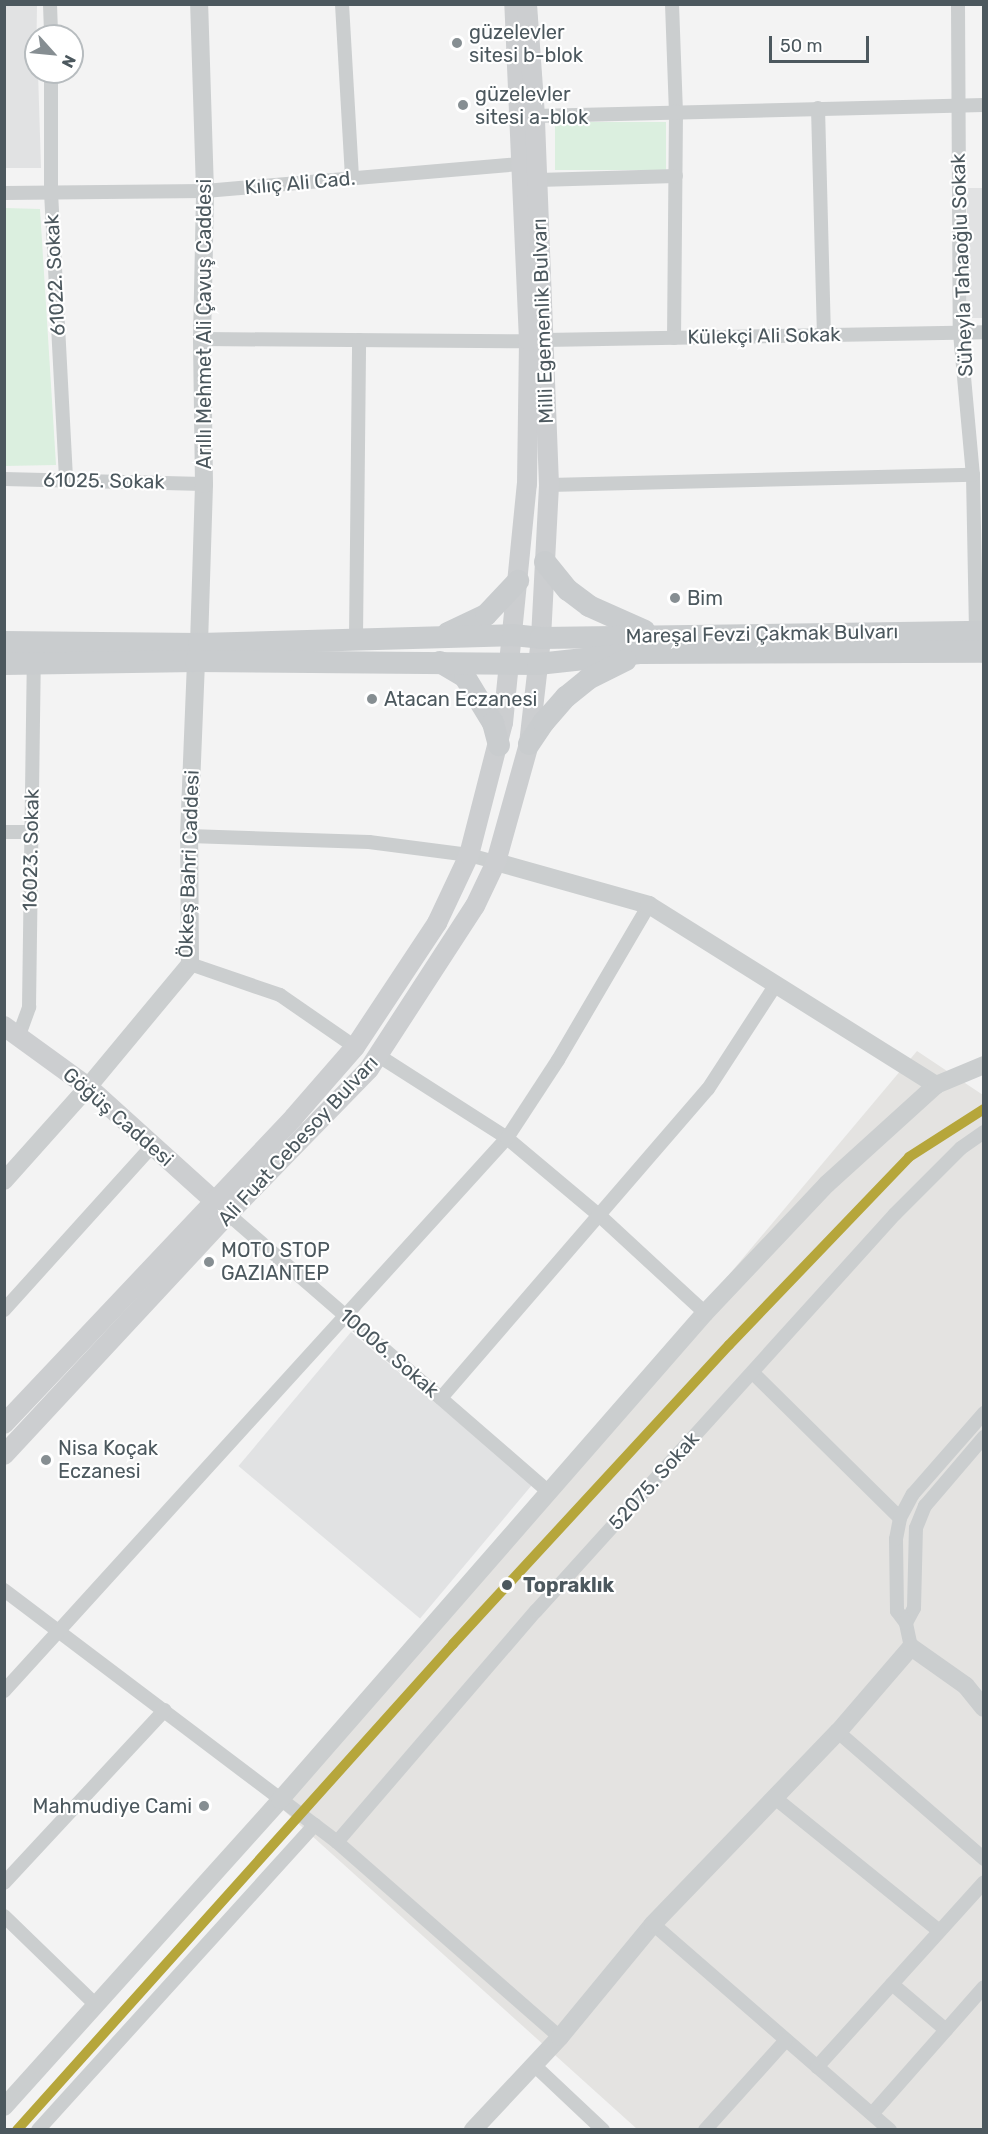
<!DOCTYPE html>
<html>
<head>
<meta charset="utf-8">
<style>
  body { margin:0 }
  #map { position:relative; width:988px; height:2134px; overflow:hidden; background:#f3f3f3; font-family:Rubik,sans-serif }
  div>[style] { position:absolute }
  .commercial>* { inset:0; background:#e4e3e1 }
  .education>* { inset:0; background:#e1e2e3; transform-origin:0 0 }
  .green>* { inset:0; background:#dbefdf; transform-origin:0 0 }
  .minor>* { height:14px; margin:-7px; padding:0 7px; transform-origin:7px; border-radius:7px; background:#cbcecf }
  .tertiary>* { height:18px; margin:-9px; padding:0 9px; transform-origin:9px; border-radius:9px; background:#cbcecf }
  .secondary>* { height:20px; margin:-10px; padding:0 10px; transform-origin:10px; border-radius:10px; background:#ccced0 }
  .primary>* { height:22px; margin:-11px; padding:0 11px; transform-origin:11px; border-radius:11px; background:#c9ccce }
  .rail-1>* { height:10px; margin:-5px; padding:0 5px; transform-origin:5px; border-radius:5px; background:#b6a63b }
  .dots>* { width:16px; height:16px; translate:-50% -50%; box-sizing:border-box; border:3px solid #fff; border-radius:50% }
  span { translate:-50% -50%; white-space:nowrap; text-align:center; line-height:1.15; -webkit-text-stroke:4.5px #fff; paint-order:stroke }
  .poi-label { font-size:20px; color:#4c585e }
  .left { translate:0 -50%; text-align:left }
  .right { translate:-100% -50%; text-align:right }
  .street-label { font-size:20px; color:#4c585e }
  .stop-label { font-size:20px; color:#4c585e; font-weight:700 }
  .frame { position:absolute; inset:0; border:6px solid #4c585e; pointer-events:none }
  .north { position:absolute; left:24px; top:24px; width:60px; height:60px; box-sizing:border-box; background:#fff; border:2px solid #b7bcbf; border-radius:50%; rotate:117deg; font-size:16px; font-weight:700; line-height:24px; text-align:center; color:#4c585e }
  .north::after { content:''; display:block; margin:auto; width:21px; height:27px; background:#868e92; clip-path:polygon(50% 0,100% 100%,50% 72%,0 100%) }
  .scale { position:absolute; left:769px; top:36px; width:100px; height:27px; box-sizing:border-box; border:3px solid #4c585e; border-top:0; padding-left:8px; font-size:18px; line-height:21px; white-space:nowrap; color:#4c585e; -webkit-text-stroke:4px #fff; paint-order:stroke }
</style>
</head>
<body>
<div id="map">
  <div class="commercial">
    <div style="clip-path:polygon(917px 1051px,983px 1095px,983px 2129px,637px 2129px,281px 1808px)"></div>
  </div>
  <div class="education">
    <div style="clip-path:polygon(5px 4px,37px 5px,36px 72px,38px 72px,41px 168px,5px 168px)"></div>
    <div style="left:983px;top:188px;width:130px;height:16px;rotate:90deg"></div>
    <div style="left:351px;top:1332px;width:237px;height:175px;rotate:40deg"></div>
  </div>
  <div class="green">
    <div style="left:666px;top:122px;width:48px;height:111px;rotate:90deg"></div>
    <div style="clip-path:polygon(5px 208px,40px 209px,56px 465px,5px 466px)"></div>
  </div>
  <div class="minor">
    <div style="left:50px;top:4px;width:32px;rotate:88deg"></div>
    <div style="left:342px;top:4px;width:174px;rotate:86.7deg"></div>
    <div style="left:672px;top:4px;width:107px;rotate:87.9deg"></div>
    <div style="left:676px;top:111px;width:227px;rotate:90.5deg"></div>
    <div style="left:958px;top:4px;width:329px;rotate:89.7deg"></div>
    <div style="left:960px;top:333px;width:143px;rotate:84.8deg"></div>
    <div style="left:973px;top:475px;width:157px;rotate:88.9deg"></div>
    <div style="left:51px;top:72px;width:120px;rotate:90deg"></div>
    <div style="left:51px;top:192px;width:287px;rotate:87deg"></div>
    <div style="left:818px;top:108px;width:227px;rotate:88.5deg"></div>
    <div style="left:535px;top:116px;width:449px;rotate:-1.4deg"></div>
    <div style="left:538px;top:180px;width:138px;rotate:-1.7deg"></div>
    <div style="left:4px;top:193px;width:201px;rotate:-0.6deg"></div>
    <div style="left:205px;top:191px;width:319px;rotate:-4.9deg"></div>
    <div style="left:202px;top:339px;width:327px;rotate:0.4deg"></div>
    <div style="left:544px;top:340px;width:440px;rotate:-1deg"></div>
    <div style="left:4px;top:479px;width:200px;rotate:1.4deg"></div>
    <div style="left:549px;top:485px;width:424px;rotate:-1.4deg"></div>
    <div style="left:356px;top:638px;width:298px;rotate:-89.4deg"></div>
    <div style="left:4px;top:832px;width:28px"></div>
    <div style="left:189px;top:836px;width:180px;rotate:1.9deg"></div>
    <div style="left:369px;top:842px;width:101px;rotate:7.4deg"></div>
    <div style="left:469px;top:855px;width:28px;rotate:15deg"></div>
    <div style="left:190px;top:964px;width:95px;rotate:19deg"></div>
    <div style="left:280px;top:995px;width:91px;rotate:34.7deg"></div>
    <div style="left:19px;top:1035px;width:30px;rotate:-70deg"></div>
    <div style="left:29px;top:1007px;width:344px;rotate:-89.2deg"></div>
    <div style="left:379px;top:1056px;width:152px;rotate:32.6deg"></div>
    <div style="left:507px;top:1138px;width:121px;rotate:40deg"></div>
    <div style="left:600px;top:1216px;width:143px;rotate:42.7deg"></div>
    <div style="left:228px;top:1214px;width:426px;rotate:40.9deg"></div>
    <div style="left:4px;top:1310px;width:222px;rotate:-47.9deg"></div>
    <div style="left:753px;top:1373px;width:206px;rotate:44.6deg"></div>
    <div style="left:441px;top:1398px;width:408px;rotate:-49.2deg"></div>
    <div style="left:708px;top:1089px;width:123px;rotate:-57deg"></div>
    <div style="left:4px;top:1590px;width:418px;rotate:37.1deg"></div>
    <div style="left:337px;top:1842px;width:296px;rotate:41.2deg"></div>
    <div style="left:906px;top:1623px;width:17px;rotate:-62deg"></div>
    <div style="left:914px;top:1608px;width:80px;rotate:-88.6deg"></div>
    <div style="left:916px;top:1528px;width:24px;rotate:-68deg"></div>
    <div style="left:925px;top:1506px;width:91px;rotate:-49.5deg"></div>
    <div style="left:911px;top:1647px;width:25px;rotate:-102deg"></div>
    <div style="left:906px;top:1623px;width:15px;rotate:-127deg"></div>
    <div style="left:897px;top:1611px;width:72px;rotate:-90.8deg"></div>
    <div style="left:896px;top:1539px;width:21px;rotate:-79deg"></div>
    <div style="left:900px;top:1518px;width:27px;rotate:-62deg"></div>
    <div style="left:913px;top:1494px;width:108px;rotate:-48.8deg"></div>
    <div style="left:4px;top:1691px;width:748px;rotate:-47.71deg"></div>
    <div style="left:507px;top:1138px;width:93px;rotate:-56.8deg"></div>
    <div style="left:558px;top:1060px;width:180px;rotate:-59.6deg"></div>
    <div style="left:838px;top:1732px;width:194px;rotate:41deg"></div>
    <div style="left:775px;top:1798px;width:211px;rotate:39deg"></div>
    <div style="left:337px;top:1842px;width:305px;rotate:-49.3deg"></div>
    <div style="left:536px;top:1611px;width:535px;rotate:-47.88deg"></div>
    <div style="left:895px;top:1214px;width:93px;rotate:-45deg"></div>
    <div style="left:961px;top:1148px;width:28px;rotate:-35deg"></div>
    <div style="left:4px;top:1883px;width:236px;rotate:-47.1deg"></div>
    <div style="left:4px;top:1916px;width:128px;rotate:44.1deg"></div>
    <div style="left:653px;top:1924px;width:314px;rotate:41deg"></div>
    <div style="left:892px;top:1984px;width:71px;rotate:40.4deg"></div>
    <div style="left:534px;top:2065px;width:95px;rotate:43.3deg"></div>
    <div style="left:817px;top:2067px;width:249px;rotate:-47.9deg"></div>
    <div style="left:872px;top:2114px;width:169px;rotate:-48.6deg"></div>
    <div style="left:38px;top:2130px;width:412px;rotate:-47.8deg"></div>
    <div style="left:705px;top:2130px;width:121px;rotate:-48deg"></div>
  </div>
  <div class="tertiary">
    <div style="left:199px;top:644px;width:160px;rotate:-88.2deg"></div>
    <div style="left:204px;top:484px;width:145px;rotate:-90.8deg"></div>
    <div style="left:202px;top:339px;width:148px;rotate:-88.8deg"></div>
    <div style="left:205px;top:191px;width:187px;rotate:-91.8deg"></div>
    <div style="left:496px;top:862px;width:159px;rotate:15.7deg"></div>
    <div style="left:649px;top:905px;width:339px;rotate:32.1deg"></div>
    <div style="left:4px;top:1181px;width:126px;rotate:-48.2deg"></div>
    <div style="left:88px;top:1087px;width:160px;rotate:-50.3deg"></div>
    <div style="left:190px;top:964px;width:128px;rotate:-90.4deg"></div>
    <div style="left:189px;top:836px;width:175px;rotate:-87.7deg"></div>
    <div style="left:4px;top:2107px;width:413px;rotate:-48deg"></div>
    <div style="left:280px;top:1800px;width:646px;rotate:-48.89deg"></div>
    <div style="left:705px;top:1313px;width:178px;rotate:-46.6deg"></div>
    <div style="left:827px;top:1184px;width:147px;rotate:-42.2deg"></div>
    <div style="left:936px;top:1085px;width:52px;rotate:-22.6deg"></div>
    <div style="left:473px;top:2130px;width:127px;rotate:-46.9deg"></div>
    <div style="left:560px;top:2037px;width:146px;rotate:-50.5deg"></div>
    <div style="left:653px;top:1924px;width:267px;rotate:-46.1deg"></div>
    <div style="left:838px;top:1732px;width:112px;rotate:-49.3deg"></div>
    <div style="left:911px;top:1647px;width:67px;rotate:35.3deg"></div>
    <div style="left:966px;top:1686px;width:28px;rotate:51deg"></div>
  </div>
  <div class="secondary">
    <div style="left:4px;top:1026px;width:104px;rotate:36deg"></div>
    <div style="left:88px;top:1087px;width:183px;rotate:42.1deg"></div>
    <div style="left:4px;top:1424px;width:422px;rotate:-46.6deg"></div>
    <div style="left:294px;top:1117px;width:93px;rotate:-48.9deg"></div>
    <div style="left:355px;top:1047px;width:149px;rotate:-56.5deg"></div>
    <div style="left:437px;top:923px;width:75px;rotate:-64.8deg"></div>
    <div style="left:469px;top:855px;width:136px;rotate:-75.6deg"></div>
    <div style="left:503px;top:723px;width:240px;rotate:-84.3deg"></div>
    <div style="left:527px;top:484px;width:143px;rotate:-89.2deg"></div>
    <div style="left:529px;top:341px;width:337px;rotate:-92.5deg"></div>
    <div style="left:4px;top:1455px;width:329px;rotate:-47.1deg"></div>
    <div style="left:228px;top:1214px;width:202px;rotate:-45.8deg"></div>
    <div style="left:369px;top:1069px;width:194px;rotate:-57deg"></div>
    <div style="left:475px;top:906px;width:49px;rotate:-64.5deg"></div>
    <div style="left:496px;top:862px;width:123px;rotate:-74.4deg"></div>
    <div style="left:529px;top:744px;width:107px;rotate:-83.5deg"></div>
    <div style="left:541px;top:638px;width:153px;rotate:-87deg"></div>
    <div style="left:549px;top:485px;width:369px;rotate:-92.2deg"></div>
    <div style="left:535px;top:116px;width:112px;rotate:-94.1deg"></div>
  </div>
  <div class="primary">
    <div style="left:545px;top:562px;width:36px;rotate:51deg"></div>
    <div style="left:568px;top:590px;width:26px;rotate:37deg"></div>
    <div style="left:589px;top:606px;width:61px;rotate:24.1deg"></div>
    <div style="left:448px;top:633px;width:42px;rotate:-25.3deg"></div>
    <div style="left:486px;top:615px;width:47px;rotate:-46.7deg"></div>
    <div style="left:4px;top:642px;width:195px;rotate:0.6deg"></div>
    <div style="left:199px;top:644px;width:314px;rotate:-1.6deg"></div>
    <div style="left:513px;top:635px;width:28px;rotate:6deg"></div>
    <div style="left:541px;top:638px;width:443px;rotate:-0.8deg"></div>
    <div style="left:440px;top:662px;width:29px;rotate:31deg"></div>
    <div style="left:465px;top:677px;width:54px;rotate:58.7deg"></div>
    <div style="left:493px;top:723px;width:23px;rotate:75deg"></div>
    <div style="left:4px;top:664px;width:192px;rotate:-0.9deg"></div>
    <div style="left:196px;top:661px;width:342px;rotate:0.5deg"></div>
    <div style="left:538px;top:664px;width:102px;rotate:-6.2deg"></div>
    <div style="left:639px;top:653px;width:345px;rotate:-0.2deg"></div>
    <div style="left:529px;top:744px;width:27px;rotate:-56deg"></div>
    <div style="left:544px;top:722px;width:33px;rotate:-49deg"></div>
    <div style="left:566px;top:697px;width:28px;rotate:-39deg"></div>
    <div style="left:588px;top:679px;width:42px;rotate:-26.6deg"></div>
  </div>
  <div class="rail-1">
    <div style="left:17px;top:2130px;width:653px;rotate:-48.1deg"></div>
    <div style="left:453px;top:1644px;width:407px;rotate:-47.3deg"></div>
    <div style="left:729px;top:1345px;width:260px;rotate:-46.2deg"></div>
    <div style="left:909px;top:1157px;width:89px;rotate:-32.6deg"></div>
  </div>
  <div class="dots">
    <div style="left:457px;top:43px;background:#868e92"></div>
    <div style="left:463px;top:105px;background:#868e92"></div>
    <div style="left:675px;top:598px;background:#868e92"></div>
    <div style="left:372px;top:699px;background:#868e92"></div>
    <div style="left:209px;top:1262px;background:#868e92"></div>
    <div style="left:46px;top:1460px;background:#868e92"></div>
    <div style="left:507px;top:1585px;background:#4c585e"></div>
    <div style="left:204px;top:1806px;background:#868e92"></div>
  </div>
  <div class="poi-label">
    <span class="left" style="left:469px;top:44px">güzelevler<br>sitesi b-blok</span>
    <span class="left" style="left:475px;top:106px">güzelevler<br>sitesi a-blok</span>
    <span class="left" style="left:687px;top:598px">Bim</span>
    <span class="left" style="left:384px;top:699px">Atacan Eczanesi</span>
    <span class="left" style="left:221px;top:1262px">MOTO STOP<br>GAZIANTEP</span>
    <span class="left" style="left:58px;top:1460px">Nisa Koçak<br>Eczanesi</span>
    <span class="right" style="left:192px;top:1806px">Mahmudiye Cami</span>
  </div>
  <div class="street-label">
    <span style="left:300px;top:183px;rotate:-5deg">Kılıç Ali Cad.</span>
    <span style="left:962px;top:265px;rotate:-92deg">Süheyla Tahaoğlu Sokak</span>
    <span style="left:55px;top:275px;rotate:-93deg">61022. Sokak</span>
    <span style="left:543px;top:321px;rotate:-92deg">Milli Egemenlik Bulvarı</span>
    <span style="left:204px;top:324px;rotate:-90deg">Arıllı Mehmet Ali Çavuş Caddesi</span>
    <span style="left:764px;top:336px;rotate:-1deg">Külekçi Ali Sokak</span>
    <span style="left:104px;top:481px;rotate:1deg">61025. Sokak</span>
    <span style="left:762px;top:634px;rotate:-1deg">Mareşal Fevzi Çakmak Bulvarı</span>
    <span style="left:31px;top:850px;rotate:-89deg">16023. Sokak</span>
    <span style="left:189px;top:864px;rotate:-88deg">Ökkeş Bahri Caddesi</span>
    <span style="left:118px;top:1117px;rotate:41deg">Göğüş Caddesi</span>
    <span style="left:298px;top:1141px;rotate:-47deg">Ali Fuat Cebesoy Bulvarı</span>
    <span style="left:389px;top:1353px;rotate:41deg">10006. Sokak</span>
    <span style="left:654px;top:1481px;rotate:-48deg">52075. Sokak</span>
  </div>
  <div class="stop-label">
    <span class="left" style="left:523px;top:1585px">Topraklık</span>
  </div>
  <div class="frame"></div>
  <div class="north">N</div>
  <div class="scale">50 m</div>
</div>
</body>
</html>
